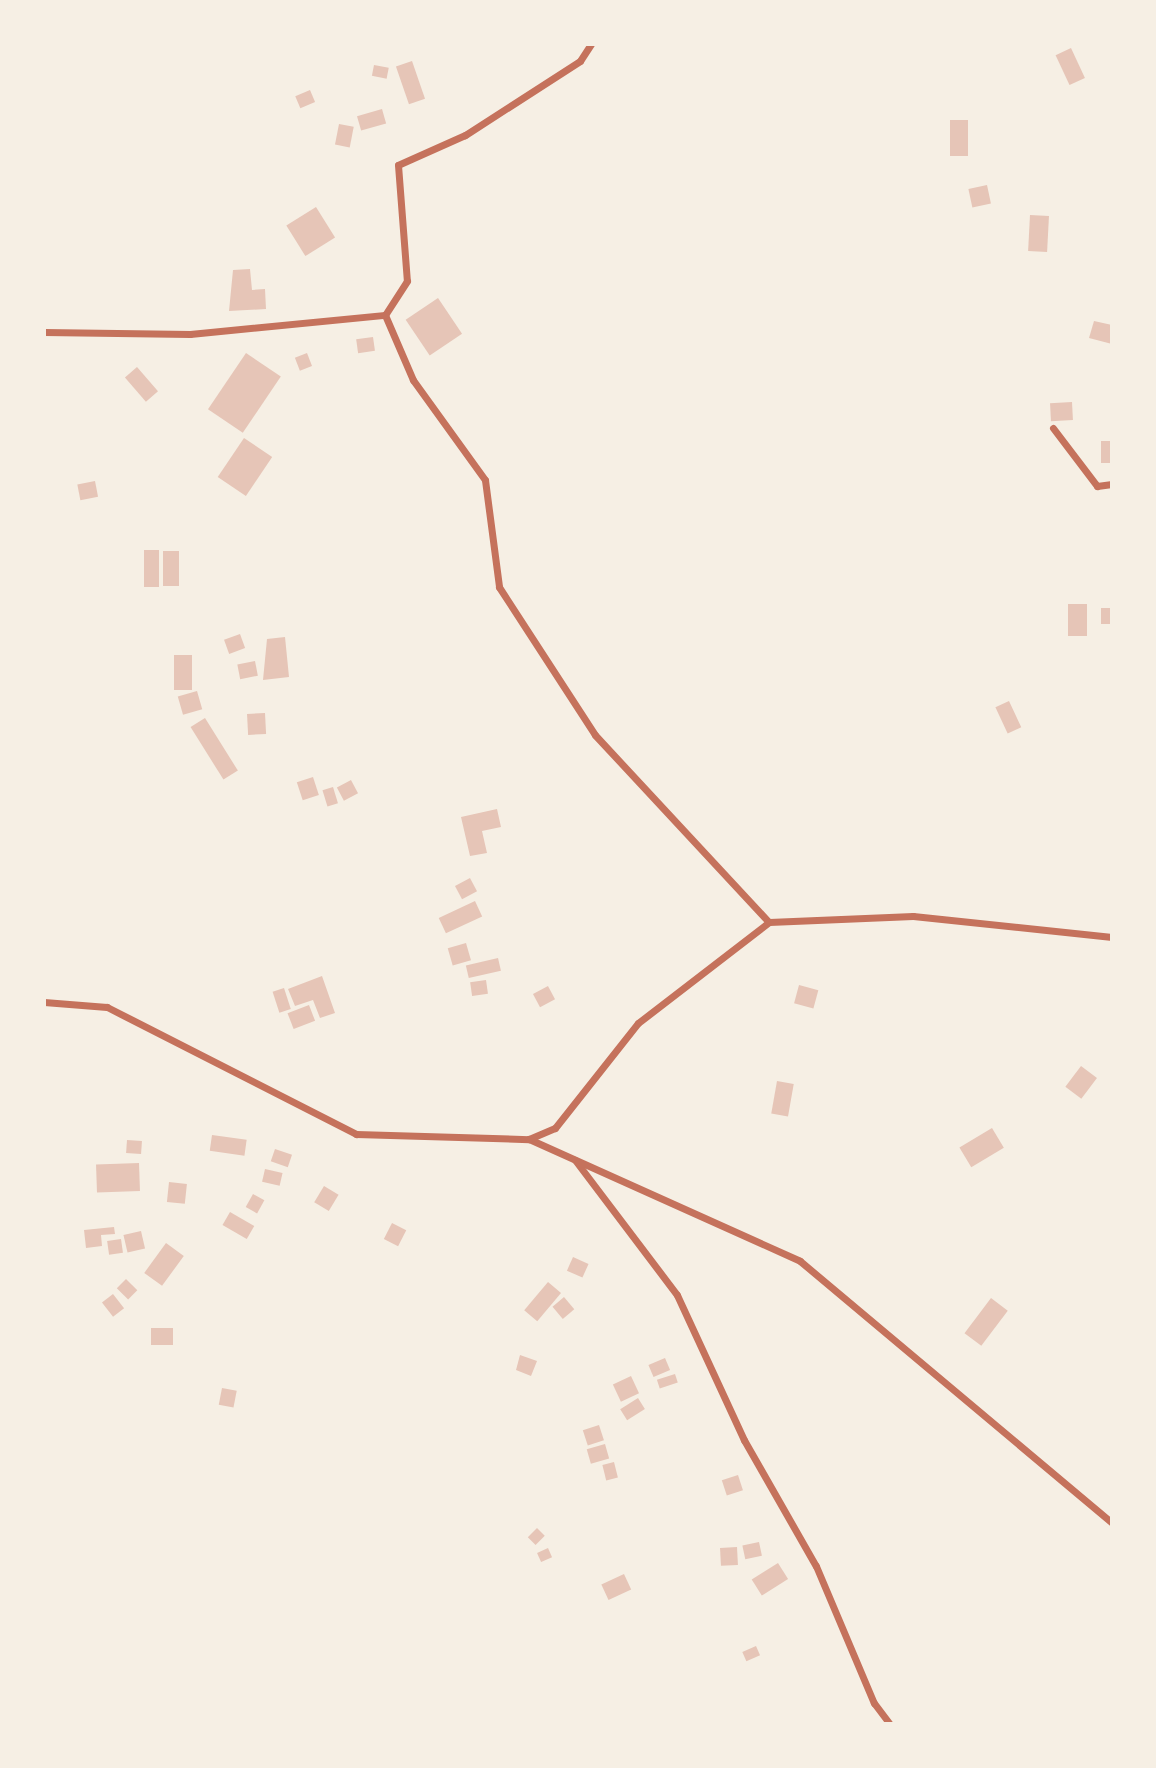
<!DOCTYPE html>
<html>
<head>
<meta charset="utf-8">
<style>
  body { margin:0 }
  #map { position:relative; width:1156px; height:1768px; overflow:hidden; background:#f6efe4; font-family:"Asap Condensed",sans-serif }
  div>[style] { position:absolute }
  .building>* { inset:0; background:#e6c5b7; transform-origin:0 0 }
  .minor>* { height:7px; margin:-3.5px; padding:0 3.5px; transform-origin:3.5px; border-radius:3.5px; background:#c5725c }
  span { translate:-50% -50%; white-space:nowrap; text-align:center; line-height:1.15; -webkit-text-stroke:5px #f6efe4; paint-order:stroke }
  .frame { position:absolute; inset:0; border:46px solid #f6efe4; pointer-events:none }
</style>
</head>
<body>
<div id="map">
  <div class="building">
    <div style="left:1071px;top:48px;width:33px;height:17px;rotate:65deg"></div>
    <div style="left:412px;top:61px;width:40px;height:17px;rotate:71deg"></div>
    <div style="left:374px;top:65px;width:15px;height:11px;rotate:11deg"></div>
    <div style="left:310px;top:90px;width:13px;height:16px;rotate:67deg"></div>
    <div style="left:382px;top:109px;width:15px;height:26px;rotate:74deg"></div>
    <div style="left:950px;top:120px;width:18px;height:36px"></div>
    <div style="left:339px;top:124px;width:15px;height:21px;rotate:11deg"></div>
    <div style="left:987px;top:185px;width:19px;height:19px;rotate:78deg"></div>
    <div style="left:316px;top:207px;width:36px;height:35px;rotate:58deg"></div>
    <div style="left:1030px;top:215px;width:19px;height:36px;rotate:3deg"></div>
    <div style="clip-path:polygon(250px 269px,252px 290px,265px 289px,266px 309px,229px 311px,233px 270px)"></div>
    <div style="left:438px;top:298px;width:43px;height:39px;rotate:56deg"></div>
    <div style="clip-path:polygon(1094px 321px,1112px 325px,1112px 344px,1089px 338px)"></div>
    <div style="left:373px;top:337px;width:14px;height:17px;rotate:82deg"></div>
    <div style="left:246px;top:353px;width:42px;height:68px;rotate:34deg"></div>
    <div style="left:307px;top:353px;width:14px;height:13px;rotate:69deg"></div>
    <div style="left:137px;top:367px;width:32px;height:16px;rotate:49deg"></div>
    <div style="left:1072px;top:402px;width:18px;height:22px;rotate:87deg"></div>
    <div style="left:244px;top:438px;width:34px;height:47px;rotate:34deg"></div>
    <div style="left:1101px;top:441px;width:11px;height:22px"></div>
    <div style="left:95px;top:481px;width:16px;height:18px;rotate:79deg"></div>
    <div style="left:144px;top:550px;width:15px;height:37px"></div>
    <div style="left:163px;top:551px;width:16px;height:35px"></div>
    <div style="left:1068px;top:604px;width:19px;height:32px"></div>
    <div style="left:1101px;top:608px;width:11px;height:16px"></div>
    <div style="left:240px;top:634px;width:15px;height:17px;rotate:70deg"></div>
    <div style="clip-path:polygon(285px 637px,289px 677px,263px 680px,267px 639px)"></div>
    <div style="left:174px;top:655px;width:18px;height:35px"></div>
    <div style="left:255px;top:661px;width:15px;height:18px;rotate:79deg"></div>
    <div style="left:197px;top:691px;width:19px;height:20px;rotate:74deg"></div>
    <div style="left:1009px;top:701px;width:29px;height:15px;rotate:65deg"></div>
    <div style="left:265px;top:713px;width:21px;height:18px;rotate:87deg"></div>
    <div style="left:205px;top:718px;width:62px;height:17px;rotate:58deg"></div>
    <div style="left:313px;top:777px;width:19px;height:17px;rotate:72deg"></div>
    <div style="left:351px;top:780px;width:15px;height:16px;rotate:62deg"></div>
    <div style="left:333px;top:787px;width:17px;height:11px;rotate:73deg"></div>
    <div style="clip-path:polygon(497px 809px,501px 827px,482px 831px,487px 853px,470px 856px,461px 817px)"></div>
    <div style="left:470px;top:878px;width:15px;height:17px;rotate:62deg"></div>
    <div style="left:475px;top:901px;width:17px;height:40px;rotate:65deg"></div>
    <div style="left:466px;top:943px;width:18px;height:19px;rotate:74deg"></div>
    <div style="left:498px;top:958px;width:13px;height:33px;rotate:77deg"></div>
    <div style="clip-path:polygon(322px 976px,335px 1013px,320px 1018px,313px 1000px,295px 1006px,288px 989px)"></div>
    <div style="left:486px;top:980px;width:14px;height:16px;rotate:82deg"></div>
    <div style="left:799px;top:985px;width:20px;height:19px;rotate:15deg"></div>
    <div style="left:548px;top:986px;width:15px;height:17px;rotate:62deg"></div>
    <div style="left:284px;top:988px;width:22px;height:12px;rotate:72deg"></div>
    <div style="left:309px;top:1005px;width:17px;height:23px;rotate:69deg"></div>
    <div style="left:1081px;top:1066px;width:20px;height:26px;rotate:37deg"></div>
    <div style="left:777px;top:1081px;width:17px;height:33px;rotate:10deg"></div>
    <div style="left:992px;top:1128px;width:23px;height:38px;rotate:59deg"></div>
    <div style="left:212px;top:1135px;width:35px;height:16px;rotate:8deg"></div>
    <div style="left:127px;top:1140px;width:15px;height:13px;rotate:4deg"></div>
    <div style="left:275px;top:1149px;width:18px;height:13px;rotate:19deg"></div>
    <div style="left:139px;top:1163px;width:28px;height:43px;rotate:88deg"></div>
    <div style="left:265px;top:1169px;width:18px;height:13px;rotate:13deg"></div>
    <div style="left:169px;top:1182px;width:18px;height:20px;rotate:6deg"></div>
    <div style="left:324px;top:1186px;width:17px;height:19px;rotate:31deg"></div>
    <div style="left:253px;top:1194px;width:13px;height:15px;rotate:29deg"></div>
    <div style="left:230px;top:1212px;width:28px;height:15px;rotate:30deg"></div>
    <div style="left:392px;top:1223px;width:16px;height:18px;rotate:27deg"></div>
    <div style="clip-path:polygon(114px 1227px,115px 1234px,101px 1235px,102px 1246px,86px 1248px,84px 1230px)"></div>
    <div style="left:141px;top:1231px;width:18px;height:18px;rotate:77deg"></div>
    <div style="left:121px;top:1239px;width:14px;height:14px;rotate:82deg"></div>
    <div style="left:166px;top:1243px;width:22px;height:37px;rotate:36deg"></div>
    <div style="left:573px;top:1257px;width:17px;height:15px;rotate:24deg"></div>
    <div style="left:126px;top:1279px;width:16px;height:13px;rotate:45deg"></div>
    <div style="left:548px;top:1282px;width:17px;height:37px;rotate:40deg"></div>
    <div style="left:113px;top:1294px;width:18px;height:14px;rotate:52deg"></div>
    <div style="left:564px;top:1297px;width:16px;height:15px;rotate:50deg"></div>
    <div style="left:991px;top:1298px;width:21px;height:44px;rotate:37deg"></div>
    <div style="left:151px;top:1328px;width:22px;height:17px"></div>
    <div style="clip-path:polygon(520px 1355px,537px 1361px,531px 1376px,516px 1370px)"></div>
    <div style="left:665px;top:1358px;width:13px;height:18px;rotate:67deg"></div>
    <div style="left:675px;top:1374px;width:9px;height:19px;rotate:72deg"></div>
    <div style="left:631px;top:1376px;width:19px;height:20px;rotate:65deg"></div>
    <div style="left:222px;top:1388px;width:15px;height:17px;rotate:11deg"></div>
    <div style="left:638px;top:1398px;width:13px;height:21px;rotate:58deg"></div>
    <div style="left:599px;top:1425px;width:16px;height:17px;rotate:72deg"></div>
    <div style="left:605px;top:1444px;width:15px;height:19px;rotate:74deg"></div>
    <div style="left:614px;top:1462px;width:16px;height:12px;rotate:76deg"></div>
    <div style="left:738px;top:1475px;width:16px;height:17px;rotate:72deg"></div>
    <div style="left:537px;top:1528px;width:11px;height:13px;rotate:45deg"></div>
    <div style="left:759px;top:1542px;width:14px;height:17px;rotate:78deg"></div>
    <div style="left:737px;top:1547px;width:18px;height:17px;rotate:87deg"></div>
    <div style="left:548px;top:1548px;width:10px;height:12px;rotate:66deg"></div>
    <div style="left:778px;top:1563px;width:19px;height:31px;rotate:58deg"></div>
    <div style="left:624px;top:1574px;width:17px;height:25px;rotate:65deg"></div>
    <div style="left:756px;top:1646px;width:10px;height:15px;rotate:66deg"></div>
  </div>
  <div class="minor">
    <div style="left:591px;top:44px;width:20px;rotate:123deg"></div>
    <div style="left:580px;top:61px;width:137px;rotate:147.2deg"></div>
    <div style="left:465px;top:135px;width:73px;rotate:155.9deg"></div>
    <div style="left:398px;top:165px;width:116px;rotate:85.6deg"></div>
    <div style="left:407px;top:281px;width:40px;rotate:122.9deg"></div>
    <div style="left:385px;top:315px;width:71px;rotate:66.7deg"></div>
    <div style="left:413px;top:380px;width:123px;rotate:54.2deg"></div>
    <div style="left:485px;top:480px;width:108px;rotate:82.5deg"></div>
    <div style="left:499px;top:587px;width:176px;rotate:57deg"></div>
    <div style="left:595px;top:735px;width:255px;rotate:47.1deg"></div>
    <div style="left:44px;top:332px;width:146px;rotate:0.8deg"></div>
    <div style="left:190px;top:334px;width:196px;rotate:-5.6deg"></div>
    <div style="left:1053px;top:428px;width:73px;rotate:52.8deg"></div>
    <div style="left:1097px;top:486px;width:15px;rotate:-8deg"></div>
    <div style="left:44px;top:1002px;width:63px;rotate:4.5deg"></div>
    <div style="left:107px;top:1007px;width:280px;rotate:27deg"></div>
    <div style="left:356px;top:1134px;width:173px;rotate:1.7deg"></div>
    <div style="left:529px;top:1139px;width:297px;rotate:24.2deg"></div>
    <div style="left:800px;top:1261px;width:407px;rotate:40deg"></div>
    <div style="left:529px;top:1139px;width:28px;rotate:-23deg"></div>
    <div style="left:555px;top:1128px;width:134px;rotate:-51.7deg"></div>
    <div style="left:638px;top:1023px;width:165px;rotate:-37.6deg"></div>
    <div style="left:769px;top:922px;width:144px;rotate:-2.4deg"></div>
    <div style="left:913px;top:916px;width:200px;rotate:6deg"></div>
    <div style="left:575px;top:1160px;width:169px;rotate:52.9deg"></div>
    <div style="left:677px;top:1295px;width:160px;rotate:65.2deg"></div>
    <div style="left:744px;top:1440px;width:145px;rotate:60.3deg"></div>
    <div style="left:816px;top:1566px;width:149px;rotate:67.1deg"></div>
    <div style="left:874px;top:1703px;width:26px;rotate:53deg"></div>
  </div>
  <div class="frame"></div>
</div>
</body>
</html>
